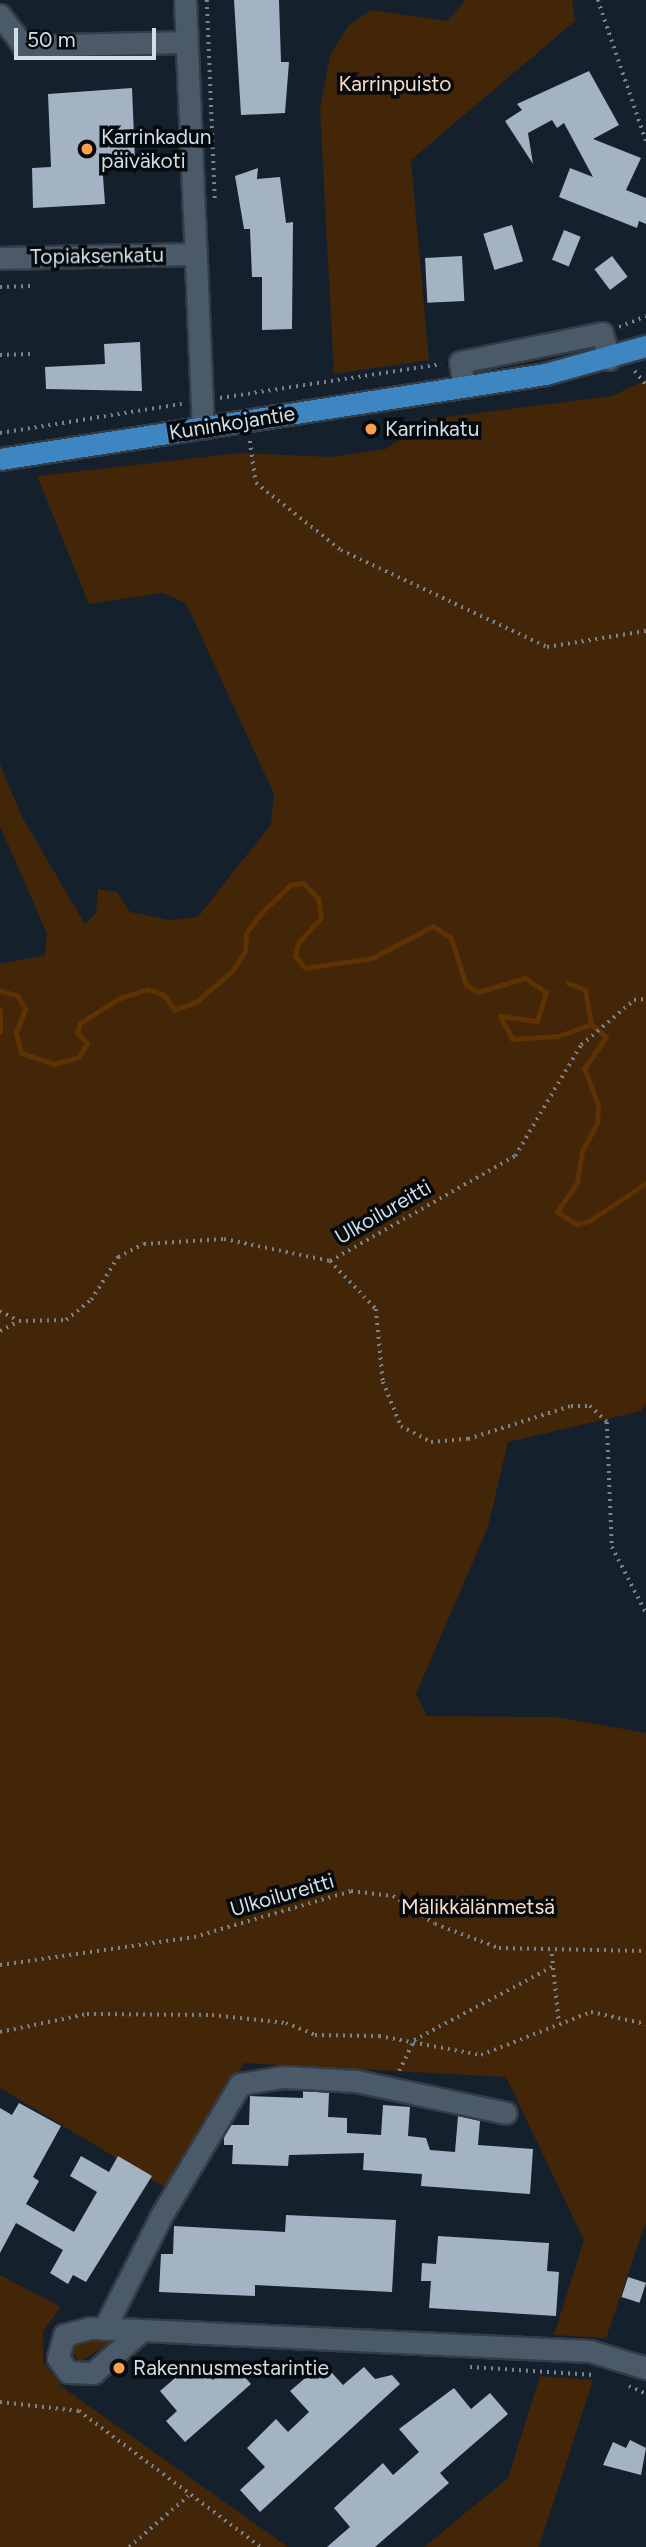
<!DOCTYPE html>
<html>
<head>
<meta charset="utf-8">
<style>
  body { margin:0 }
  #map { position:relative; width:646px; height:2547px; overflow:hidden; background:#14212c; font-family:Figtree,sans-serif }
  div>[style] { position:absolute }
  .green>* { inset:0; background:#432508 }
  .stream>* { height:5px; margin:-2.5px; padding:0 2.5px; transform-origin:2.5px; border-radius:2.5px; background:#5e3202 }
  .building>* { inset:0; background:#a3b3c3; transform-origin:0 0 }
  .path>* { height:3.5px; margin-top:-1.75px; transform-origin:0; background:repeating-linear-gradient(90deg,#79848d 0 2px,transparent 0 7px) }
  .roads { filter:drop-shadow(2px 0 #343c46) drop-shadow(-2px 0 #343c46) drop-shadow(0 2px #343c46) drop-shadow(0 -2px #343c46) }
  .minor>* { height:21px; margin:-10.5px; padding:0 10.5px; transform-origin:10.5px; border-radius:10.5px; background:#4b5a68 }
  .major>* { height:21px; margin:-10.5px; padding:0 10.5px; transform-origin:10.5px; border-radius:10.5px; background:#3d86c1 }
  .dots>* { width:19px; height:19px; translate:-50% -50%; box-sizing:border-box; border:4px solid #050a0f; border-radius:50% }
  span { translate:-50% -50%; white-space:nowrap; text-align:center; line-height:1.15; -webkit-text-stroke:7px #050a0f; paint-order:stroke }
  .park-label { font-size:21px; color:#f9dbc4 }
  .poi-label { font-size:21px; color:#d4dce4 }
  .left { translate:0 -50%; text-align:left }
  .street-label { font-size:21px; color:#d4dce4 }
  .scale { position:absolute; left:14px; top:28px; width:142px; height:32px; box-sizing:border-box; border:4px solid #d4dce4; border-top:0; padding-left:9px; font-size:21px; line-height:24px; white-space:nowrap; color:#d4dce4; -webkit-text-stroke:5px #050a0f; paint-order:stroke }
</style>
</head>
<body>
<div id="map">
  <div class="green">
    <div style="clip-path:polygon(466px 0,572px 0,575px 21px,411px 160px,429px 360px,334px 374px,320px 110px,330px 55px,348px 26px,371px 10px,447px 21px)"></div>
    <div style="clip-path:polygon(646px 380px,646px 1404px,641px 1411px,508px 1442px,488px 1527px,416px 1694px,427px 1716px,556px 1717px,646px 1733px,646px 2222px,606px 2338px,554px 2335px,584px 2240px,506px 2077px,244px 2063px,168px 2189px,0 2088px,0 964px,45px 955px,47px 934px,0 826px,0 764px,22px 817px,85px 924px,96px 913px,98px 889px,117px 892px,130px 912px,170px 920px,198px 917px,271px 824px,274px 794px,186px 603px,163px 593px,89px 604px,37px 476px,241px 453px,330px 457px,386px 449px,431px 419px,612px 396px)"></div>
    <div style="clip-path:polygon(0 2275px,61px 2307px,43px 2331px,43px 2362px,62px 2387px,288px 2547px,0 2547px)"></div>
    <div style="clip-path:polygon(80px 2337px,113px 2339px,113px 2341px,80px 2362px,71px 2351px)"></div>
    <div style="clip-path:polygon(540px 2376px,593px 2380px,539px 2547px,424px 2547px,508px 2478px)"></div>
  </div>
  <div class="stream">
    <div style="left:568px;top:983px;width:18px;rotate:22deg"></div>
    <div style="left:585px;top:990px;width:35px;rotate:80deg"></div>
    <div style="left:0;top:991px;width:17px;rotate:13deg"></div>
    <div style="left:17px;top:995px;width:16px;rotate:60deg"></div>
    <div style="left:25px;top:1009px;width:26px;rotate:111deg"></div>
    <div style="left:16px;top:1033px;width:21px;rotate:76deg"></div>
    <div style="left:21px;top:1053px;width:35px;rotate:18deg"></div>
    <div style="left:54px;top:1064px;width:26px;rotate:-16deg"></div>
    <div style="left:79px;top:1057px;width:16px;rotate:-60deg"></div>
    <div style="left:87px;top:1043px;width:14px;rotate:-135deg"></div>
    <div style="left:77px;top:1033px;width:10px;rotate:-73deg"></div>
    <div style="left:80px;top:1023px;width:47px;rotate:-32deg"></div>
    <div style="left:120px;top:998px;width:28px;rotate:-18deg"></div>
    <div style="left:147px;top:989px;width:18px;rotate:19deg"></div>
    <div style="left:164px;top:995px;width:18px;rotate:56deg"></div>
    <div style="left:174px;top:1010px;width:23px;rotate:-20deg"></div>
    <div style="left:196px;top:1002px;width:48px;rotate:-40.7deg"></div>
    <div style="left:232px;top:971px;width:23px;rotate:-56deg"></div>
    <div style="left:245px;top:952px;width:19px;rotate:-87deg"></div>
    <div style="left:246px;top:933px;width:25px;rotate:-53deg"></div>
    <div style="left:261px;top:913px;width:40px;rotate:-44deg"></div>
    <div style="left:290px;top:885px;width:13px;rotate:-9deg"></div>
    <div style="left:303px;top:883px;width:21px;rotate:45deg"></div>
    <div style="left:318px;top:898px;width:20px;rotate:81deg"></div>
    <div style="left:321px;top:918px;width:34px;rotate:133deg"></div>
    <div style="left:298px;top:943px;width:13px;rotate:103deg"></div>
    <div style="left:295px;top:956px;width:16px;rotate:50deg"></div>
    <div style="left:305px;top:968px;width:68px;rotate:-8.5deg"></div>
    <div style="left:372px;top:958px;width:69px;rotate:-27.7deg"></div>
    <div style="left:433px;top:926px;width:22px;rotate:34deg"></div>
    <div style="left:451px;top:938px;width:49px;rotate:72.3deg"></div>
    <div style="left:466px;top:985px;width:14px;rotate:30deg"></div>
    <div style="left:478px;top:992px;width:49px;rotate:-16.6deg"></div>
    <div style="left:525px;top:978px;width:25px;rotate:34deg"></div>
    <div style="left:546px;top:992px;width:30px;rotate:107deg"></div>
    <div style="left:537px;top:1021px;width:37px;rotate:-172deg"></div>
    <div style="left:500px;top:1016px;width:26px;rotate:62deg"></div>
    <div style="left:512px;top:1039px;width:46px;rotate:-3.7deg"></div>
    <div style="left:558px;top:1036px;width:35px;rotate:-20deg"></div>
    <div style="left:591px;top:1024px;width:20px;rotate:41deg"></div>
    <div style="left:606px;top:1037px;width:38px;rotate:125deg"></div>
    <div style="left:584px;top:1068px;width:39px;rotate:69deg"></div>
    <div style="left:598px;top:1104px;width:19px;rotate:93deg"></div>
    <div style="left:597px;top:1123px;width:32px;rotate:118deg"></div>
    <div style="left:582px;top:1151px;width:32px;rotate:99deg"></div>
    <div style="left:577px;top:1183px;width:35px;rotate:125deg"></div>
    <div style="left:557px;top:1212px;width:22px;rotate:32deg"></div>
    <div style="left:576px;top:1224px;width:13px;rotate:-13deg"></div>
    <div style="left:589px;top:1221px;width:69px;rotate:-33.7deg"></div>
    <div style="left:0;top:1010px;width:22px;rotate:90deg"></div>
  </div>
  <div class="building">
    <div style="clip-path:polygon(234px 0,279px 0,281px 62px,289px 62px,285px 113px,241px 115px)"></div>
    <div style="clip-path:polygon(589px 71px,619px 125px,593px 139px,641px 158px,626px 190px,646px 198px,646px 224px,639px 221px,637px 228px,559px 197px,570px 168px,593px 177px,564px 123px,557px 128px,552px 120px,528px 133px,533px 164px,505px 121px,522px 110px,517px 104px)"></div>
    <div style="clip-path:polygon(132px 88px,135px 160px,102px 162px,105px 204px,33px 208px,32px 168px,51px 167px,48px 94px)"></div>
    <div style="clip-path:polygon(258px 168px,257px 179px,280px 177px,286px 223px,293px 222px,292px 329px,262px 330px,262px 277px,252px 277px,250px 229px,244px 229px,235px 176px)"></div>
    <div style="left:512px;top:225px;width:38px;height:30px;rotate:73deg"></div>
    <div style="left:564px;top:230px;width:18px;height:32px;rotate:22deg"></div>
    <div style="left:462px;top:256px;width:45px;height:37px;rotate:87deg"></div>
    <div style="left:612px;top:256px;width:26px;height:22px;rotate:53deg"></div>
    <div style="clip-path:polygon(140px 342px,142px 391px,46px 389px,45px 367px,105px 364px,104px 344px)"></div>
    <div style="clip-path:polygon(303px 2091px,329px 2093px,328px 2117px,347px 2118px,347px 2133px,381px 2135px,383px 2105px,410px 2107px,408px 2136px,426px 2138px,430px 2150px,455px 2152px,458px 2116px,480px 2121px,478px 2145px,533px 2149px,530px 2194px,421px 2186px,422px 2174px,363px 2170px,364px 2153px,289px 2155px,288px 2166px,232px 2164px,233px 2145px,224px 2145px,224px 2136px,231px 2125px,249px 2125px,250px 2096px,303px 2098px)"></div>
    <div style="clip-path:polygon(19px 2103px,61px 2126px,33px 2177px,39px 2181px,26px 2204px,74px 2232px,97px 2192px,70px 2176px,81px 2156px,109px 2172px,118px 2156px,152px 2176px,86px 2282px,73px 2275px,68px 2284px,50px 2273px,63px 2250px,16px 2223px,0 2253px,0 2108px,12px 2115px)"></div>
    <div style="clip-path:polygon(286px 2215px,396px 2220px,392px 2292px,255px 2285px,255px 2296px,159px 2292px,161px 2254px,173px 2254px,174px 2226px,285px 2232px)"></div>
    <div style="clip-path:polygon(438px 2236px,549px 2243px,547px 2271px,559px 2272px,556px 2316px,429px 2308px,431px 2281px,421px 2281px,422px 2263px,436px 2264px)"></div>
    <div style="left:628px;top:2277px;width:19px;height:21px;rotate:18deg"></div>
    <div style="clip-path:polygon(196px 2360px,213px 2380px,232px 2363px,251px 2384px,185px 2442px,166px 2421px,177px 2411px,160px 2391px)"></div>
    <div style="clip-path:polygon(323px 2363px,343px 2385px,364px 2367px,375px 2379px,392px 2375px,400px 2384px,260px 2512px,240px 2490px,265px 2467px,247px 2448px,276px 2419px,288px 2432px,309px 2412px,290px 2391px)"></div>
    <div style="clip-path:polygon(454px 2388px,471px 2409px,490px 2393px,508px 2414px,440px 2473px,449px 2483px,375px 2547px,327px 2547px,350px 2527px,334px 2508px,383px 2463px,393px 2475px,419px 2452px,399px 2429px)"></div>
    <div style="clip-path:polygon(630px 2440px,646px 2448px,641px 2475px,603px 2465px,613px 2442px,626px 2448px)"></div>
  </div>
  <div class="path">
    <div style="left:207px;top:0;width:199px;rotate:87.7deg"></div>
    <div style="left:598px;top:0;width:149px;rotate:71.2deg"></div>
    <div style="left:0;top:287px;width:31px;rotate:-2deg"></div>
    <div style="left:619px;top:327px;width:29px;rotate:-22deg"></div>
    <div style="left:0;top:355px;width:32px;rotate:-2deg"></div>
    <div style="left:635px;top:371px;width:18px;rotate:52deg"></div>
    <div style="left:220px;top:398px;width:224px;rotate:-8.7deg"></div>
    <div style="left:0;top:433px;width:184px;rotate:-9.1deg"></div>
    <div style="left:250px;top:441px;width:42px;rotate:81.9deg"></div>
    <div style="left:256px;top:483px;width:108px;rotate:38.2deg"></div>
    <div style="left:341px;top:550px;width:228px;rotate:25.2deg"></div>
    <div style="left:547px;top:647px;width:100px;rotate:-9.2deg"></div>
    <div style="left:330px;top:1261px;width:66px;rotate:46.2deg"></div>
    <div style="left:376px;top:1309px;width:73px;rotate:84.5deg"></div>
    <div style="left:383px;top:1382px;width:48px;rotate:67.8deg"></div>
    <div style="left:401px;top:1426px;width:34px;rotate:28deg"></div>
    <div style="left:431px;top:1442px;width:37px;rotate:-5deg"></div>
    <div style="left:468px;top:1439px;width:108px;rotate:-17.8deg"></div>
    <div style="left:571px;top:1406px;width:19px"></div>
    <div style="left:590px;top:1406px;width:23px;rotate:43deg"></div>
    <div style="left:607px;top:1422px;width:125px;rotate:87.7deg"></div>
    <div style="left:612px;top:1547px;width:74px;rotate:62.7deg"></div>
    <div style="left:0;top:1311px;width:21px;rotate:28deg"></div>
    <div style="left:0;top:1331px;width:21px;rotate:-28deg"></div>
    <div style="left:19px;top:1321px;width:47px;rotate:-1.2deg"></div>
    <div style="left:66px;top:1320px;width:32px;rotate:-39deg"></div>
    <div style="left:91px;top:1300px;width:51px;rotate:-57.9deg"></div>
    <div style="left:118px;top:1257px;width:29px;rotate:-27deg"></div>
    <div style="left:144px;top:1244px;width:80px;rotate:-3.6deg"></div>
    <div style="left:224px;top:1239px;width:108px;rotate:11.7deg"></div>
    <div style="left:330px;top:1261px;width:213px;rotate:-29.6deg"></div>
    <div style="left:515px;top:1156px;width:129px;rotate:-59.3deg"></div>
    <div style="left:581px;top:1045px;width:70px;rotate:-40.3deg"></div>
    <div style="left:634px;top:1000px;width:12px;rotate:-5deg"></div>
    <div style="left:552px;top:1954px;width:69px;rotate:84.2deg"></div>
    <div style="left:0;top:1965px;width:196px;rotate:-8.2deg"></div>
    <div style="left:194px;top:1937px;width:164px;rotate:-16.3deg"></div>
    <div style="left:351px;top:1891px;width:42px;rotate:6.8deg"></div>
    <div style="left:393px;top:1896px;width:50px;rotate:33.7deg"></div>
    <div style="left:435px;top:1924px;width:68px;rotate:20.6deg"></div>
    <div style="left:499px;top:1948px;width:147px;rotate:1.2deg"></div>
    <div style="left:0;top:2032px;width:89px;rotate:-11.7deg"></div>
    <div style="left:87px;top:2014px;width:125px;rotate:0.5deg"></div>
    <div style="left:212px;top:2015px;width:74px;rotate:6.2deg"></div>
    <div style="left:286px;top:2023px;width:31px;rotate:22deg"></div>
    <div style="left:315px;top:2035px;width:64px;rotate:0.9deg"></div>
    <div style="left:379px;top:2036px;width:104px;rotate:10.6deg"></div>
    <div style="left:481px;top:2055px;width:118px;rotate:-21.4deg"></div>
    <div style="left:591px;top:2012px;width:56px;rotate:12.3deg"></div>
    <div style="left:399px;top:2071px;width:34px;rotate:-64deg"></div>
    <div style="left:414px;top:2040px;width:156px;rotate:-27.9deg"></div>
    <div style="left:470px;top:2367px;width:125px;rotate:3.7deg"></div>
    <div style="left:629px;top:2386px;width:19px;rotate:25deg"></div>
    <div style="left:0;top:2402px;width:80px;rotate:6.5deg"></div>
    <div style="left:79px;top:2411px;width:227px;rotate:36.8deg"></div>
    <div style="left:129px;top:2547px;width:78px;rotate:-40.8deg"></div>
  </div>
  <div class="roads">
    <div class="minor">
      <div style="left:185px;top:0;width:428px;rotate:87.6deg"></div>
      <div style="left:0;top:15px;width:39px;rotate:53deg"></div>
      <div style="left:23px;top:46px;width:163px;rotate:-1.4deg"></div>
      <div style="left:0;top:258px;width:193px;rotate:-1.2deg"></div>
      <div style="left:464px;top:387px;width:25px;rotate:-99deg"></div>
      <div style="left:460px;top:362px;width:145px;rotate:-11.5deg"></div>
      <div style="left:602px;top:333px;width:27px;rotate:75deg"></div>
      <div style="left:104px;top:2329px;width:127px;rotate:-63.2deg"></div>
      <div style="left:161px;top:2216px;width:154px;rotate:-59.1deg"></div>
      <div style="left:240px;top:2084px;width:44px;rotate:-9.2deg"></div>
      <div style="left:283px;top:2077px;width:73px;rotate:3.1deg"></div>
      <div style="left:356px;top:2081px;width:153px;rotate:12deg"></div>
      <div style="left:142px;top:2330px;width:65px;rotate:138.7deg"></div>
      <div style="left:93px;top:2373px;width:25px;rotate:-178deg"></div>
      <div style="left:68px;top:2372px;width:17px;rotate:-126deg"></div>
      <div style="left:58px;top:2358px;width:24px;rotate:-75deg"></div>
      <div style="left:64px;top:2335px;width:27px;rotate:-15deg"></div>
      <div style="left:90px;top:2328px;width:52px;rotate:2.2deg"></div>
      <div style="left:142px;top:2330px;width:448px;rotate:2.7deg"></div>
      <div style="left:590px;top:2351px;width:59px;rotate:16.9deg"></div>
    </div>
    <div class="major">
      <div style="left:0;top:459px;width:552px;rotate:-8.86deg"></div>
      <div style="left:545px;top:374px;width:105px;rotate:-15.5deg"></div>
    </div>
  </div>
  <div class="dots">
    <div style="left:87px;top:149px;background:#fa9f4e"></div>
    <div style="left:371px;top:429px;background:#fa9f4e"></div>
    <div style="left:119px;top:2368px;background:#fa9f4e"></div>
  </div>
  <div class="park-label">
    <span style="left:395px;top:84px">Karrinpuisto</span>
    <span style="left:478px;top:1907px">Mälikkälänmetsä</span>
  </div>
  <div class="poi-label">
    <span class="left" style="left:101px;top:149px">Karrinkadun<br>päiväkoti</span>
    <span class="left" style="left:385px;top:429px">Karrinkatu</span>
    <span class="left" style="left:133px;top:2368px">Rakennusmestarintie</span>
  </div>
  <div class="street-label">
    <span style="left:97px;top:256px;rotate:-1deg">Topiaksenkatu</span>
    <span style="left:232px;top:423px;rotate:-9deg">Kuninkojantie</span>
    <span style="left:383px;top:1212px;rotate:-30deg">Ulkoilureitti</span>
    <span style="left:282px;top:1895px;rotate:-16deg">Ulkoilureitti</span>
  </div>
  <div class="scale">50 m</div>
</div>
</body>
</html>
